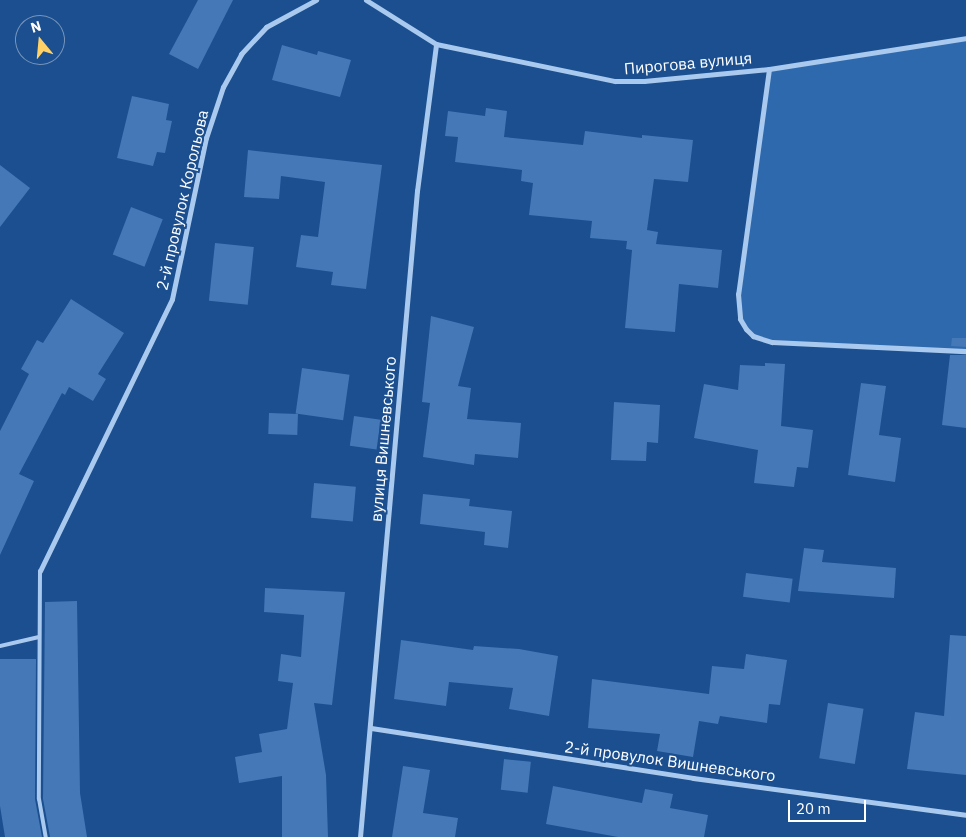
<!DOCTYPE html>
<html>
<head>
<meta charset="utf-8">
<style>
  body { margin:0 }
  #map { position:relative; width:966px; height:837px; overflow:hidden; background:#1b4f8f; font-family:"IBM Plex Sans",sans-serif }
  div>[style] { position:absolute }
  .green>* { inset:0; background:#2e69ad }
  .building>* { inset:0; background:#4478b7; transform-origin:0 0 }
  .lane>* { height:4px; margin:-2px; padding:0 2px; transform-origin:2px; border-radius:2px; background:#a9c9ee }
  .street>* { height:5px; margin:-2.5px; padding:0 2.5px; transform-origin:2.5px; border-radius:2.5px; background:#a9c9ee }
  span { translate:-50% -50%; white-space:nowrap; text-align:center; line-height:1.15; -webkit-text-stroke:4px #1b4f8f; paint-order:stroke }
  .street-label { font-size:16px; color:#fff }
  .north { position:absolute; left:15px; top:15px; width:50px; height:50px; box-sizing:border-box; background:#1b4f8f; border:1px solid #7695bc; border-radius:50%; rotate:343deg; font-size:14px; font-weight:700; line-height:20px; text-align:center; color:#fff }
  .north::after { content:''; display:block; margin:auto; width:18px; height:22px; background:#ffd166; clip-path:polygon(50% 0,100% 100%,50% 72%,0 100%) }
  .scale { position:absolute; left:788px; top:800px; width:78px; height:22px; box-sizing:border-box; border:2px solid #fff; border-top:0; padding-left:6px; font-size:15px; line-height:18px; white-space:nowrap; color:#fff; -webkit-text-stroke:4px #1b4f8f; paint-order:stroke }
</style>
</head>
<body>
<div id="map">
  <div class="green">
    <div style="clip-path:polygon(966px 38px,966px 351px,761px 340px,746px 329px,738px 307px,769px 69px)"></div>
  </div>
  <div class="building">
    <div style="clip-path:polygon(198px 0,233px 0,198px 69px,169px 54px)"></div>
    <div style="clip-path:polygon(282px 45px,317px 55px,318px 51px,351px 60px,340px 97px,272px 80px)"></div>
    <div style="clip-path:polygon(132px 96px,169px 104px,166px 120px,172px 121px,165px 153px,157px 152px,153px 166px,117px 158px)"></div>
    <div style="clip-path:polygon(486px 108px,507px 111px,504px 137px,583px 145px,585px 131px,642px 138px,642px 135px,693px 140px,688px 182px,654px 179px,647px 230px,658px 232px,656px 244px,722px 250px,718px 288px,679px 284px,675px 332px,625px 328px,632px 250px,626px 249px,627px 241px,590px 238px,592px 221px,529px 215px,533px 183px,521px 181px,522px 170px,455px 162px,458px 137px,445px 136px,448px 111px,485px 116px)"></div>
    <div style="clip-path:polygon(248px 150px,382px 165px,366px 289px,331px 285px,333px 272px,296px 267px,301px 235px,318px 237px,325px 182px,281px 176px,279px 199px,244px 197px)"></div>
    <div style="clip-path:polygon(0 165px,30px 188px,0 227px)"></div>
    <div style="left:131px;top:207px;width:34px;height:51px;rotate:21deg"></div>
    <div style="left:215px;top:243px;width:39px;height:58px;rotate:6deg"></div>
    <div style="clip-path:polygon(71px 299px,124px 333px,98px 374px,106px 379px,93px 401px,69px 387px,65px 395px,62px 393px,19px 474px,34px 481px,0 555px,0 431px,29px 374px,21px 369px,37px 340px,43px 343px)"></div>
    <div style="clip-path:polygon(431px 316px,474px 327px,458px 386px,471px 388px,467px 419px,521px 423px,518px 458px,475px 454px,474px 465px,423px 457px,430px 403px,422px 402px)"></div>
    <div style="clip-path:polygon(952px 338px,966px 338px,966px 347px,951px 346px)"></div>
    <div style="clip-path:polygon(950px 355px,966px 355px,966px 428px,942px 425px)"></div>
    <div style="clip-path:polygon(765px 363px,785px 364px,781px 426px,813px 430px,808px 468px,797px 467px,794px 487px,754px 483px,758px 450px,694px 438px,704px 384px,738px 390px,740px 365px,765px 366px)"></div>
    <div style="left:302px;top:368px;width:48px;height:46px;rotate:8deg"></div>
    <div style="clip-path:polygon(861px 383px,886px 386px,879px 435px,901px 438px,895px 482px,848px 475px)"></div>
    <div style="clip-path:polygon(614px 402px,660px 405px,658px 443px,647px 442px,646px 461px,611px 460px)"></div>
    <div style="left:269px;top:413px;width:29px;height:21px;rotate:2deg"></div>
    <div style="left:354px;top:416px;width:27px;height:30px;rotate:8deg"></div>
    <div style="left:314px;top:483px;width:42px;height:35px;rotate:5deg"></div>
    <div style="clip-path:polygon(423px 494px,470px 499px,469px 506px,512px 511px,508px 548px,484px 545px,485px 532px,420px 524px)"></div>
    <div style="clip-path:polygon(804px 548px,824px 550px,822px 562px,896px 568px,894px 598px,798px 591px)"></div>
    <div style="left:746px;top:573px;width:47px;height:24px;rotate:7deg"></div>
    <div style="clip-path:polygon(265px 588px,345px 592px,332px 705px,314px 703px,326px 775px,328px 837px,282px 837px,282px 776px,239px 783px,235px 757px,262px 752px,259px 734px,287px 729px,293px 683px,278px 681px,281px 654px,301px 657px,304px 615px,264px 612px)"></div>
    <div style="clip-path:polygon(77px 601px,80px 793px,87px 837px,50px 837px,43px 799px,45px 602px)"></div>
    <div style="clip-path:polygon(950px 635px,966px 636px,966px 775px,907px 769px,915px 712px,944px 716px)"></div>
    <div style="clip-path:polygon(401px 640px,473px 650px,474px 646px,519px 649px,558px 656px,549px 716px,509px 709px,513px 688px,449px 682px,446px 706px,394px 699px)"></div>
    <div style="clip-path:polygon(746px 654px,787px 660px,780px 705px,769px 704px,767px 723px,720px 716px,718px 724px,699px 721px,693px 757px,657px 751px,660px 734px,588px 728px,592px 679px,709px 694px,712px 666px,744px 669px)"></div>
    <div style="clip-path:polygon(0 659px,36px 659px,35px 799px,42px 837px,5px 837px,0 806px)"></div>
    <div style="left:828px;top:703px;width:36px;height:56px;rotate:9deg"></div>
    <div style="left:504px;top:759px;width:27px;height:31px;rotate:6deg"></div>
    <div style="clip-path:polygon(403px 766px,430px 770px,423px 813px,458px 818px,455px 837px,392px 837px)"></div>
    <div style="clip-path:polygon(553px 786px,642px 803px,645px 789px,673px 794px,670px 808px,708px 815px,704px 837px,618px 837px,546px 824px)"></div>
  </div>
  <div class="lane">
    <div style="left:40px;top:571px;width:228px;rotate:90.3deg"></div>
    <div style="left:39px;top:799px;width:39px;rotate:80deg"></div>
    <div style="left:0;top:646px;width:40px;rotate:-13deg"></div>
  </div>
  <div class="street">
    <div style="left:366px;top:0;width:83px;rotate:32.2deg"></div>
    <div style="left:436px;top:44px;width:183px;rotate:11.7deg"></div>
    <div style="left:615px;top:81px;width:29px"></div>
    <div style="left:644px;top:81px;width:126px;rotate:-5.5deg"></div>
    <div style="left:769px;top:69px;width:199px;rotate:-8.9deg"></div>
    <div style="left:769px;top:69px;width:227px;rotate:97.8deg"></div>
    <div style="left:738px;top:294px;width:25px;rotate:85deg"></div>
    <div style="left:740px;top:319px;width:12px;rotate:59deg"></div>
    <div style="left:746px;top:329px;width:10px;rotate:45deg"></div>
    <div style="left:753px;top:336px;width:20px;rotate:18deg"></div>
    <div style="left:772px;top:342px;width:194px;rotate:2.7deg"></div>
    <div style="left:40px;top:571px;width:302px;rotate:-64.1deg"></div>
    <div style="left:172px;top:299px;width:165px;rotate:-78.1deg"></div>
    <div style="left:206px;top:138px;width:54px;rotate:-71.6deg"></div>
    <div style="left:223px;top:87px;width:38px;rotate:-61deg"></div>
    <div style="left:241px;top:54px;width:37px;rotate:-47deg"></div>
    <div style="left:266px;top:27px;width:57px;rotate:-28.4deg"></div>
    <div style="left:371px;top:728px;width:326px;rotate:8.8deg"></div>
    <div style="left:693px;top:778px;width:275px;rotate:7.7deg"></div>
    <div style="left:360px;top:837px;width:649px;rotate:-84.96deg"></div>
    <div style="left:417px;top:191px;width:148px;rotate:-82.6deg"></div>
  </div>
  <div class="street-label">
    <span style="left:688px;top:63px;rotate:-5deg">Пирогова вулиця</span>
    <span style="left:182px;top:200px;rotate:-77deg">2-й провулок Корольова</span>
    <span style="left:383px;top:439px;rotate:-85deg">вулиця Вишневського</span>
    <span style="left:670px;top:761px;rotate:8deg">2-й провулок Вишневського</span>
  </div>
  <div class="north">N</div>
  <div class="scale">20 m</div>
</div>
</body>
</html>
